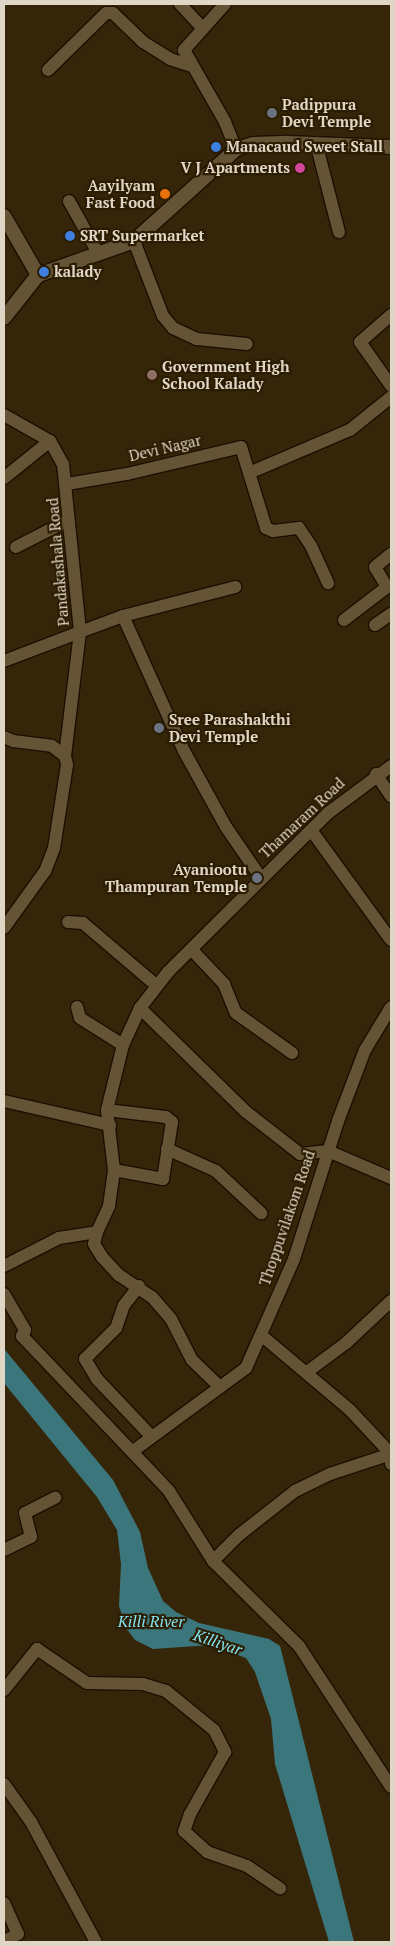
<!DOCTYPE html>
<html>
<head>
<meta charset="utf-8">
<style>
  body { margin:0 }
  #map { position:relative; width:395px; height:1946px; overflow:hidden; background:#362609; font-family:"PT Serif",serif }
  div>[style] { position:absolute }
  .water>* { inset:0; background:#3b767d }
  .roads { filter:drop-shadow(1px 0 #1b0f00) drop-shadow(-1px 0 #1b0f00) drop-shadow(0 1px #1b0f00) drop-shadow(0 -1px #1b0f00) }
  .minor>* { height:12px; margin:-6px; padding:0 6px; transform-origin:6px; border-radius:6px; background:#655336 }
  .tertiary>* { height:14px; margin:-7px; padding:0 7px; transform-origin:7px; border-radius:7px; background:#655336 }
  .dots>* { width:14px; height:14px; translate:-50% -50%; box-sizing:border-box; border:2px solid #2c1c01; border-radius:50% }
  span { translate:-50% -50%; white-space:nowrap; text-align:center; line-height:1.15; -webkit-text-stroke:4.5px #2c1c01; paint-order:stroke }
  .poi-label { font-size:15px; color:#e0d6c6; font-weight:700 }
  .left { translate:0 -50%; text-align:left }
  .right { translate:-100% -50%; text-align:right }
  .street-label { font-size:15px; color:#e0d6c6 }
  .water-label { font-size:16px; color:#82e2ed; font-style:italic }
  .frame { position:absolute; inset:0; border:5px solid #e0d6c6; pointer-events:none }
</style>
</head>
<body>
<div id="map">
  <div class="water">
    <div style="clip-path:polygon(5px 1350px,113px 1480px,140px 1532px,148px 1568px,163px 1601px,176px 1612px,199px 1623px,269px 1639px,280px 1646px,354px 1942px,329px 1942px,275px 1764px,271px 1719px,255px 1672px,246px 1658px,211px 1645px,153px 1649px,135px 1640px,126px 1628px,119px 1606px,121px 1564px,117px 1530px,97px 1497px,4px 1383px)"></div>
  </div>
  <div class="roads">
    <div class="minor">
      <div style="left:180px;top:4px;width:33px;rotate:47deg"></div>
      <div style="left:225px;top:4px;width:62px;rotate:131.7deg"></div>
      <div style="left:184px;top:50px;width:83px;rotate:60.3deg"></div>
      <div style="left:225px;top:122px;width:29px;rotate:68deg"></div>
      <div style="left:48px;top:70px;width:81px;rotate:-44.5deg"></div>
      <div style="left:106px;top:13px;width:7px"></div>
      <div style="left:113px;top:13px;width:42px;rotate:44deg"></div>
      <div style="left:143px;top:42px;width:32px;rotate:32deg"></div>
      <div style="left:170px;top:59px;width:22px;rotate:18deg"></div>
      <div style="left:316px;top:143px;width:92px;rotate:75.5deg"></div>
      <div style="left:69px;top:201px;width:60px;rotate:60.9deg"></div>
      <div style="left:134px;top:241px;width:80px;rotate:68.9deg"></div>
      <div style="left:163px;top:316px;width:16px;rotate:50deg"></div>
      <div style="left:173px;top:328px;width:26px;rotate:25deg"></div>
      <div style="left:197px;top:339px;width:50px;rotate:5.7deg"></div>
      <div style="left:391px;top:315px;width:41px;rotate:138.9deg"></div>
      <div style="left:360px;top:342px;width:54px;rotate:54.8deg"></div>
      <div style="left:4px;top:415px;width:53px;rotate:29.5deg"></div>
      <div style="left:50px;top:441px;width:26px;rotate:61deg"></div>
      <div style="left:63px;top:464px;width:169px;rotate:84.2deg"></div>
      <div style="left:80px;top:632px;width:46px;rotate:-20.4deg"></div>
      <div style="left:123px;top:616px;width:148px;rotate:65.7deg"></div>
      <div style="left:184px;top:751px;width:87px;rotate:61.1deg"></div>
      <div style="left:226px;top:827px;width:62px;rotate:55.5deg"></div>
      <div style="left:249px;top:473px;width:110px;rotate:-23.1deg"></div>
      <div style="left:350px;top:430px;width:53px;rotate:-38.8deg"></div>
      <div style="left:4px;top:478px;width:59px;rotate:-38.8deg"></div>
      <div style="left:67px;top:484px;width:61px;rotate:-9.5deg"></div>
      <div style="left:127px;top:474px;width:117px;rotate:-13.3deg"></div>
      <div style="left:241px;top:447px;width:85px;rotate:72.8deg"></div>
      <div style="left:266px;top:528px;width:8px;rotate:23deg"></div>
      <div style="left:273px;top:531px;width:26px;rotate:-7deg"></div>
      <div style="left:299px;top:528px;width:22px;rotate:56deg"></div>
      <div style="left:311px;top:546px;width:41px;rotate:65.3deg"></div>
      <div style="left:16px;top:547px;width:59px;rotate:-27deg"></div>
      <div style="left:123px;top:616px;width:116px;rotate:-14.5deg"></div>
      <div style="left:344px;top:620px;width:54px;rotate:-37.5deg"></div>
      <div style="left:387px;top:587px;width:23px;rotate:-121deg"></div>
      <div style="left:375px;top:567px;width:21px;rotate:-39deg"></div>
      <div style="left:375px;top:625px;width:19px;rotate:-35deg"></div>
      <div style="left:4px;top:661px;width:81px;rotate:-20.9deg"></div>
      <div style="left:80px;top:632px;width:125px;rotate:96.9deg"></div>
      <div style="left:4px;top:737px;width:10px;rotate:24deg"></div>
      <div style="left:13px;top:741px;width:39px;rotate:7deg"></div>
      <div style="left:52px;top:746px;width:16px;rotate:38deg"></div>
      <div style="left:65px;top:756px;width:9px;rotate:77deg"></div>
      <div style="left:67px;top:765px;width:84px;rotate:98.9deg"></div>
      <div style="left:54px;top:848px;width:25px;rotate:111deg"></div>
      <div style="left:45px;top:871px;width:70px;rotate:125.7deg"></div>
      <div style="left:376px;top:774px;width:27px;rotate:56deg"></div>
      <div style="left:311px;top:830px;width:136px;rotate:54deg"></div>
      <div style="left:68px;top:922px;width:15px;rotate:4deg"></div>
      <div style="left:83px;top:923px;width:97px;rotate:40.4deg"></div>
      <div style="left:192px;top:950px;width:47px;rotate:46.7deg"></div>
      <div style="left:224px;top:984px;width:31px;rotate:68deg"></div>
      <div style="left:236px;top:1013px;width:69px;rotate:35.5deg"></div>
      <div style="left:77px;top:1007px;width:11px;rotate:75deg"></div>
      <div style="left:80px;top:1018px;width:51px;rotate:32.1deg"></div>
      <div style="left:140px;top:1008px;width:147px;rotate:44.4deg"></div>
      <div style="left:245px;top:1111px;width:70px;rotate:38deg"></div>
      <div style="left:300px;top:1154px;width:28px;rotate:-6deg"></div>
      <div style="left:328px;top:1151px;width:69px;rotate:23.2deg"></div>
      <div style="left:4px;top:1101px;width:109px;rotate:12.8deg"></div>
      <div style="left:107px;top:1110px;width:59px;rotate:6.8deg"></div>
      <div style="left:166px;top:1117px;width:8px;rotate:40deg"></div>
      <div style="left:172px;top:1122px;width:58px;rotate:99deg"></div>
      <div style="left:163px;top:1179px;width:50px;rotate:-169.6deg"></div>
      <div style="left:167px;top:1149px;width:54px;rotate:24.2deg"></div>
      <div style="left:216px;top:1171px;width:62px;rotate:43deg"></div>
      <div style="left:97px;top:1232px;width:12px;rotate:104deg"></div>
      <div style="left:94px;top:1244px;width:15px;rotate:58deg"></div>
      <div style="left:102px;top:1257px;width:25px;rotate:47deg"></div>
      <div style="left:119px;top:1275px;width:40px;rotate:34deg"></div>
      <div style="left:152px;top:1297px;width:29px;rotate:49deg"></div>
      <div style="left:171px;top:1319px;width:46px;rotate:62.9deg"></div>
      <div style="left:192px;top:1360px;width:39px;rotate:44deg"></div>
      <div style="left:4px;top:1266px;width:62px;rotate:-27deg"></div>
      <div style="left:59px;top:1238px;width:38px;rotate:-9deg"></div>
      <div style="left:97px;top:1232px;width:29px;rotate:-65deg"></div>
      <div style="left:109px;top:1206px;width:36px;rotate:-82deg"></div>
      <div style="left:114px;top:1170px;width:60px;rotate:-96.7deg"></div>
      <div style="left:107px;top:1110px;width:67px;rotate:-76.2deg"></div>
      <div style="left:123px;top:1045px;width:41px;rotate:-65.3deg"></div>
      <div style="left:140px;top:1008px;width:46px;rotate:-52.1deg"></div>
      <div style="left:168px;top:972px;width:226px;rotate:-44.8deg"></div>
      <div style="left:328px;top:813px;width:79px;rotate:-36.7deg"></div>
      <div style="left:139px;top:1286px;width:24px;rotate:128deg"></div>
      <div style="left:124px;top:1305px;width:24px;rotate:109deg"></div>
      <div style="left:116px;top:1328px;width:44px;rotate:135deg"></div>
      <div style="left:85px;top:1359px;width:23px;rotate:59deg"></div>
      <div style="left:97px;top:1379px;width:79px;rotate:46.5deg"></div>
      <div style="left:4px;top:1294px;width:42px;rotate:59.7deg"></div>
      <div style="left:25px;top:1330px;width:7px;rotate:117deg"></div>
      <div style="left:22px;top:1336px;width:214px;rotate:46.5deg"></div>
      <div style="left:169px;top:1491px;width:83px;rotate:57.8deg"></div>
      <div style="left:213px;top:1561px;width:121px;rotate:44.7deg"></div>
      <div style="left:299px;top:1646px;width:168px;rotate:56.9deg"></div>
      <div style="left:261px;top:1335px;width:116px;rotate:40.1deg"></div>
      <div style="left:350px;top:1410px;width:60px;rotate:47deg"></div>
      <div style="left:391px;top:1454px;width:10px;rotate:90deg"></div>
      <div style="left:307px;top:1372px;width:49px;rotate:-36.6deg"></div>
      <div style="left:346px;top:1343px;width:62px;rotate:-43deg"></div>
      <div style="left:133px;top:1451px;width:140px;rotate:-36.3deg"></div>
      <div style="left:246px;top:1368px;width:119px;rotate:-66.2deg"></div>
      <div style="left:294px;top:1259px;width:145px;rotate:-72.3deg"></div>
      <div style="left:338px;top:1121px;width:76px;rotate:-69.2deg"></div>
      <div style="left:365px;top:1050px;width:50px;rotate:-58.8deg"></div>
      <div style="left:4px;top:1550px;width:30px;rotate:-26deg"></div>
      <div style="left:31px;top:1537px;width:25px;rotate:-104deg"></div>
      <div style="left:25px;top:1513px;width:34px;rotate:-27deg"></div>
      <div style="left:213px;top:1561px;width:37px;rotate:-45deg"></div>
      <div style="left:239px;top:1535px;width:71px;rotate:-38.2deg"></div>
      <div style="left:295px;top:1491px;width:39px;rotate:-26deg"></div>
      <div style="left:330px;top:1474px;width:64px;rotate:-18.2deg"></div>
      <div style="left:4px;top:1690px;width:53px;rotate:-51.2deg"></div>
      <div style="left:37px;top:1649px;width:60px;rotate:34.2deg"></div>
      <div style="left:87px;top:1683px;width:56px;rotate:1deg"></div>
      <div style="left:143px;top:1684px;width:24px;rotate:17deg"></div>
      <div style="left:166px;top:1691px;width:62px;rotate:39.1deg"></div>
      <div style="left:214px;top:1730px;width:25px;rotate:63deg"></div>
      <div style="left:225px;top:1752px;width:71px;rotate:119.4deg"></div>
      <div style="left:190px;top:1814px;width:18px;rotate:109deg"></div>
      <div style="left:184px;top:1831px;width:31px;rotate:42deg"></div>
      <div style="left:207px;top:1852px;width:42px;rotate:19.3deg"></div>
      <div style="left:247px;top:1866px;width:40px;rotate:34deg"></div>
      <div style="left:4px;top:1784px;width:47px;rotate:54.6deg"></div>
      <div style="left:31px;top:1822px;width:136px;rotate:61.6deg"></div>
      <div style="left:4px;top:1903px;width:34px;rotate:66deg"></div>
      <div style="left:18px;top:1934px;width:16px;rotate:153deg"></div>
    </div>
    <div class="tertiary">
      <div style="left:4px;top:216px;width:68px;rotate:60deg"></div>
      <div style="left:4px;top:318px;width:55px;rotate:-51.7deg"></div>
      <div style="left:38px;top:275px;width:102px;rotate:-19.5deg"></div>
      <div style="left:134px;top:241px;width:137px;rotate:-42deg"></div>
      <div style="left:236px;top:149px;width:18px;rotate:-16deg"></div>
      <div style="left:253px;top:144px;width:35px;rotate:-2deg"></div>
      <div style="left:288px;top:143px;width:103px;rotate:2.2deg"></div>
    </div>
  </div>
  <div class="dots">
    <div style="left:272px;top:113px;background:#6b7280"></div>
    <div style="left:216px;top:147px;background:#3f7fe0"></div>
    <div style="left:300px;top:168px;background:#d1479c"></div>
    <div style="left:165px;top:194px;background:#e8710a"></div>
    <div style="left:70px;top:236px;background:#3f7fe0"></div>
    <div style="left:44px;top:272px;background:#3f7fe0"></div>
    <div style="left:152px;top:375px;background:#8d6e63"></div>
    <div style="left:159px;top:728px;background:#6b7280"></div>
    <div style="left:257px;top:878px;background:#6b7280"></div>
  </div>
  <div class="poi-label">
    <span class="left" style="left:282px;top:113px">Padippura<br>Devi Temple</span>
    <span class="left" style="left:226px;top:147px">Manacaud Sweet Stall</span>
    <span class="right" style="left:290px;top:168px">V J Apartments</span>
    <span class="right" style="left:155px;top:194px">Aayilyam<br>Fast Food</span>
    <span class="left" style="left:80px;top:236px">SRT Supermarket</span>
    <span class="left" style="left:54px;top:272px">kalady</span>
    <span class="left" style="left:162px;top:375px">Government High<br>School Kalady</span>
    <span class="left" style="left:169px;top:728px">Sree Parashakthi<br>Devi Temple</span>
    <span class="right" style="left:247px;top:878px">Ayaniootu<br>Thampuran Temple</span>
  </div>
  <div class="street-label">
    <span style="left:165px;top:448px;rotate:-13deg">Devi Nagar</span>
    <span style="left:58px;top:562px;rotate:-95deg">Pandakashala Road</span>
    <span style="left:302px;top:818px;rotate:-43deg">Thamaram Road</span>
    <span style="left:287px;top:1218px;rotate:-71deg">Thoppuvilakom Road</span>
  </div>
  <div class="water-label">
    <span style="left:151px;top:1621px">Killi River</span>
    <span style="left:218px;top:1642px;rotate:19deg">Killiyar</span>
  </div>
  <div class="frame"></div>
</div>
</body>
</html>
